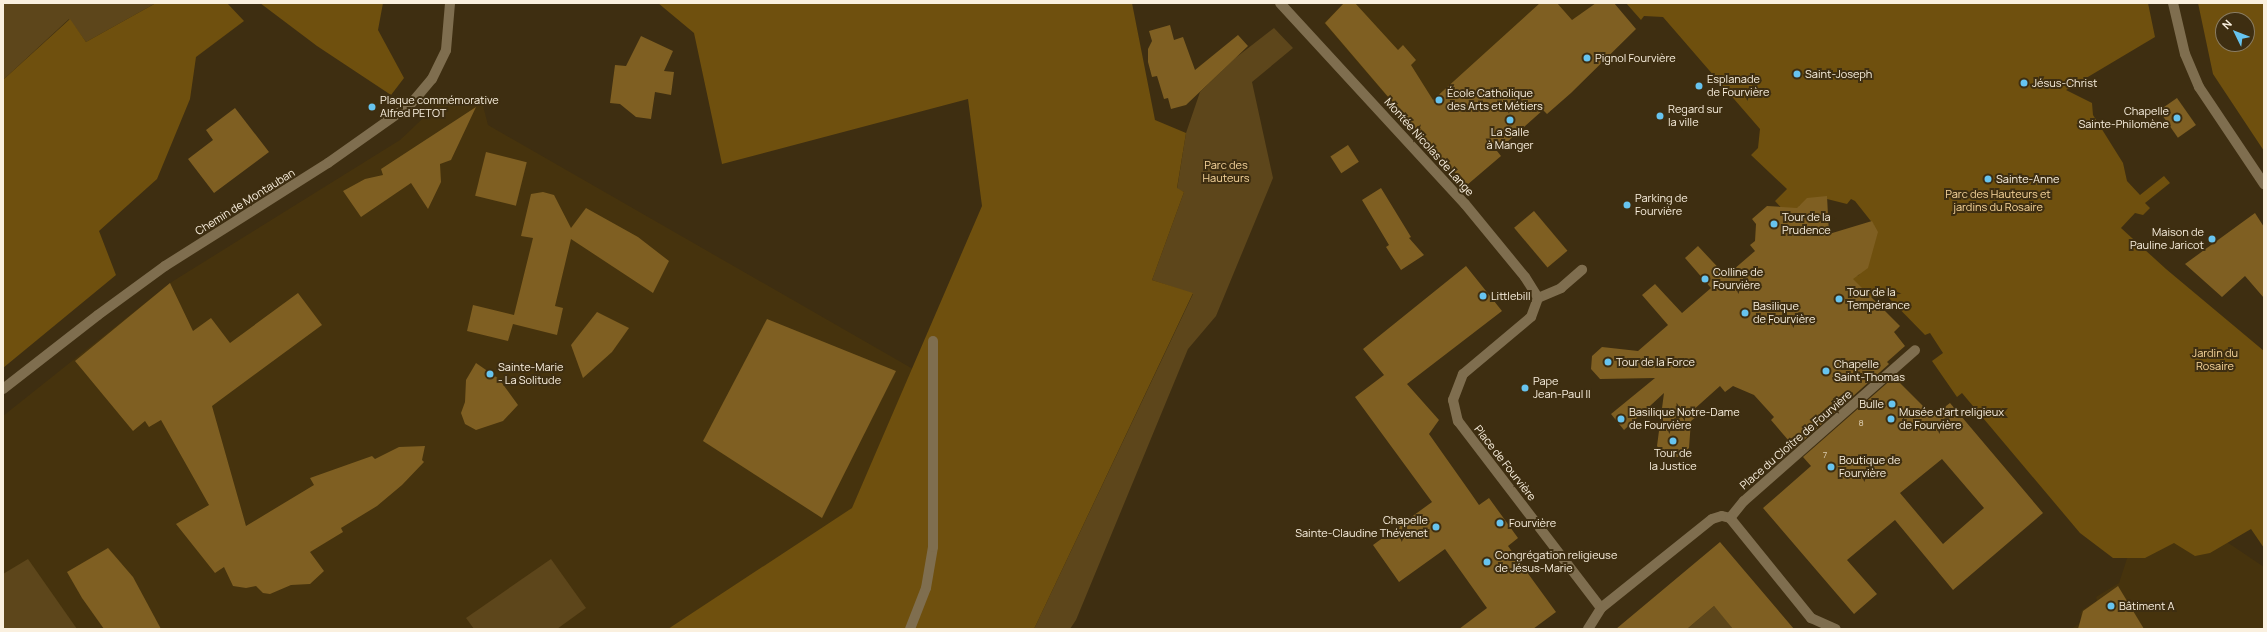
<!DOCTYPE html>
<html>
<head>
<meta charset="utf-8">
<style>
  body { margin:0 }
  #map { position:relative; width:2267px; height:632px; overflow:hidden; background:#3e2e11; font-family:Manrope,sans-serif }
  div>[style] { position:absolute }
  .built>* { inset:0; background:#46330d }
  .green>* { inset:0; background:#5d461b }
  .forest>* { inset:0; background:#6f500e }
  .building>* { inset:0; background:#7f5f22; transform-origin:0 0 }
  .service>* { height:10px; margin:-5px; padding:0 5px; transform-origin:5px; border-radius:5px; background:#7f6e4f }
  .pedestrian>* { height:10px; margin:-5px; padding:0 5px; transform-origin:5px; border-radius:5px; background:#7f6e4f }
  .minor>* { height:10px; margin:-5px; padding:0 5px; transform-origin:5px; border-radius:5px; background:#7f6e4f }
  .dots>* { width:11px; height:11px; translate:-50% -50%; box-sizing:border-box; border:2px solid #3e2e11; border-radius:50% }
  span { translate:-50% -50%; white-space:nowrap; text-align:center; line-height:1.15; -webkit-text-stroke:4px #3e2e11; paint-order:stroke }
  .number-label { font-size:9px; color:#dbccb0 }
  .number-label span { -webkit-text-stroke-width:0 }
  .poi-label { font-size:11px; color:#faf0df }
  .left { translate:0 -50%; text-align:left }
  .right { translate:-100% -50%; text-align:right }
  .street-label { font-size:11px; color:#faf0df }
  .park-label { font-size:11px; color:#f9d79d }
  .frame { position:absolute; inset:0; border:4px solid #faf0df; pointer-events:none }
  .north { position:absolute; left:2215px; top:12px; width:40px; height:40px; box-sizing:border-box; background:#3e2e11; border:1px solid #897c63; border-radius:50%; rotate:313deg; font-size:11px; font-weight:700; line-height:16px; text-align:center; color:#faf0df }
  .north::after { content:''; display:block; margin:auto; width:14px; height:18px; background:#67c4ef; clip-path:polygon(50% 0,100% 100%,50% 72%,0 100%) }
</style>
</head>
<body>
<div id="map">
  <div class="built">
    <div style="clip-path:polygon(1344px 3px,1596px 3px,1433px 150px,1324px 23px)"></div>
    <div style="clip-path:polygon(482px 102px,488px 125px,946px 388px,888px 629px,3px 629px,3px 416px,170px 283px,400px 140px,436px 106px)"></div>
    <div style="clip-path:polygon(2169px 503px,2264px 567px,2264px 629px,2071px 629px,2083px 621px,2080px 614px,2082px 610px,2097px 601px,2096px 597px,2119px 583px,2138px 525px)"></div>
  </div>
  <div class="green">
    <div style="clip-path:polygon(3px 3px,156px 3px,86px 42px,69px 19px,3px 80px)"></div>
    <div style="clip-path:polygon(1274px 28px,1293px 48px,1252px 82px,1273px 178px,1216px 316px,1188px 349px,1076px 620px,1070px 629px,1034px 629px,1193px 294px,1152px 280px,1184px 192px,1177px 189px,1186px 133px,1200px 92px,1234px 59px)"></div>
    <div style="clip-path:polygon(28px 559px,77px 629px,3px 629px,3px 574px)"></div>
    <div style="clip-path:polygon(551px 559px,586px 608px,557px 629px,474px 629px,466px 618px)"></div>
    <div style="clip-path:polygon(1714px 606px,1734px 629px,1687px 629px)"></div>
  </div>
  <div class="forest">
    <div style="clip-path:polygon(156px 3px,227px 3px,244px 21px,196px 57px,190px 99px,157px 179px,99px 231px,116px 275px,3px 368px,3px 80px,70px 19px,86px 42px)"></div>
    <div style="clip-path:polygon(260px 3px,383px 3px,378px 30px,404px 78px,391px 95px,317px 46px)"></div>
    <div style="clip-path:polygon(658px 3px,1132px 3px,1155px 120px,1186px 133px,1177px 188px,1184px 192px,1152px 280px,1193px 293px,1034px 629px,668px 629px,852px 508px,982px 206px,968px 99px,722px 164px,694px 33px)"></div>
    <div style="clip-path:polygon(1626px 3px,2148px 3px,2155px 37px,2066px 90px,2092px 103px,2093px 115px,2123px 163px,2127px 181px,2140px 195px,2164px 176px,2170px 183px,2145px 203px,2150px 208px,2143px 215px,2135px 213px,2121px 228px,2166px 269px,2264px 351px,2264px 548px,2251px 529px,2210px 553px,2195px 556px,2174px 543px,2145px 558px,2113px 558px,2080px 533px,1962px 393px,1957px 397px,1932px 361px,1943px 353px,1930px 333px,1925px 335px,1882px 291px,1876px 292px,1865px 304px,1844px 280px,1859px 275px,1874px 225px,1855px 201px,1851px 199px,1847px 204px,1827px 199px,1800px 205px,1792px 220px,1775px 201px,1787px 189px,1751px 155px,1758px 148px,1760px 129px,1663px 17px,1644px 16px,1641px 20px)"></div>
    <div style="clip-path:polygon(evenodd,2198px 3px,2264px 3px,2264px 151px,2213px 74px,2198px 3px,2223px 20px,2247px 20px,2247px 44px,2223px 44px,2223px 20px)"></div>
  </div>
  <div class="building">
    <div style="clip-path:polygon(1344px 3px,1355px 3px,1398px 50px,1403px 45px,1416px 60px,1411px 65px,1433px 100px,1540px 3px,1557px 3px,1572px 20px,1596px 3px,1614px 3px,1636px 29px,1571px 93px,1547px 114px,1543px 110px,1497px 151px,1501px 156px,1467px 185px,1436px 153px,1325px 23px)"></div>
    <div style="clip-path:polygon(1170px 25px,1174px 40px,1183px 37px,1195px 70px,1238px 35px,1248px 46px,1186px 105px,1171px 109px,1168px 98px,1164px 99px,1157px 76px,1152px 77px,1148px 62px,1148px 49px,1152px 41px,1149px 31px)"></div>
    <div style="clip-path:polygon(641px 36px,673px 51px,664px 71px,674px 72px,671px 95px,655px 92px,651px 119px,636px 117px,620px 104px,610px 103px,615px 65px,626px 66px)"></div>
    <div style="left:2177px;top:98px;width:33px;height:22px;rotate:55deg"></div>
    <div style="clip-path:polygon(476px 107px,451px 160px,440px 164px,441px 182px,428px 209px,411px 183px,361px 217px,343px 191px,365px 179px,383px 175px,381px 169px)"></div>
    <div style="clip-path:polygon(235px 108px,269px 152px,214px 193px,188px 159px,213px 140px,206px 130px)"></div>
    <div style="left:1348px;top:145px;width:20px;height:21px;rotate:57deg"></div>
    <div style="left:486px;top:152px;width:42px;height:45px;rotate:14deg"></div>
    <div style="clip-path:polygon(1381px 188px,1411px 237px,1409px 238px,1424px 255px,1401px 270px,1386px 247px,1389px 245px,1362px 200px)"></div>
    <div style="clip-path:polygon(543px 192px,554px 195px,571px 228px,586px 208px,638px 237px,669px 261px,653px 293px,571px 239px,555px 306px,563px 308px,557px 335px,513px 324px,508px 341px,467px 331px,473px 305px,514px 315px,533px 238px,521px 236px,531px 194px)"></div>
    <div style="clip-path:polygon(1827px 196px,1829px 234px,1872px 221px,1878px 232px,1868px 268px,1853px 279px,1900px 326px,1894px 332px,1905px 346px,1887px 362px,1889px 364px,1795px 448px,1771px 420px,1774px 417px,1754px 395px,1733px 386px,1725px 392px,1720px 386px,1691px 412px,1696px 417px,1691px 421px,1689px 448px,1678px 457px,1665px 456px,1657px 446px,1664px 393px,1624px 430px,1611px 414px,1655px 378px,1600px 379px,1591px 369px,1592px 356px,1602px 347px,1638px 351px,1668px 325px,1642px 295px,1655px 284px,1682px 313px,1711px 288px,1685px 258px,1698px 246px,1726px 276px,1755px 251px,1750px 245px,1755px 241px,1756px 224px,1752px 219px,1767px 206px,1797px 208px,1807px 198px)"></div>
    <div style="left:1534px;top:211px;width:52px;height:26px;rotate:50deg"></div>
    <div style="clip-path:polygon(2255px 213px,2264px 227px,2264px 298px,2245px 276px,2222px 297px,2185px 264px)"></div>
    <div style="clip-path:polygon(1466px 266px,1502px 311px,1407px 384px,1439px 420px,1429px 434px,1470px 492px,1479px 505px,1489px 498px,1518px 538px,1508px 546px,1556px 612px,1533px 629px,1459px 629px,1487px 608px,1445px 549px,1399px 582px,1373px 545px,1432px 502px,1355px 397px,1384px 375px,1363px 349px)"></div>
    <div style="clip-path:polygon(170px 283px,193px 331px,211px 318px,230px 343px,298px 293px,322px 325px,212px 406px,246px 526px,314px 485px,310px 478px,372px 456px,375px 459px,399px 447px,425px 446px,422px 460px,424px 462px,402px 485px,377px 506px,341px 528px,343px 532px,310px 552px,324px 571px,310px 584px,291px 585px,270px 594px,263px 593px,256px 586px,246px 588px,233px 586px,224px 567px,215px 573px,176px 524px,209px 505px,161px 420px,149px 427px,145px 421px,133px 431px,75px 361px)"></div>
    <div style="clip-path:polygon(597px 312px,629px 328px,612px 352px,583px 378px,571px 345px)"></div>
    <div style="clip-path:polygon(767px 319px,896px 371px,822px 518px,703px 441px)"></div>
    <div style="clip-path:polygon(476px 363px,499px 379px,518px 405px,503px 421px,476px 430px,465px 424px,461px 413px,465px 402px,466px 380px)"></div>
    <div style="clip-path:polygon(evenodd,1894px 377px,1933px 416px,1950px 403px,2043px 513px,1953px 590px,1895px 520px,1847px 560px,1877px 594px,1854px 614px,1763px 508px,1811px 466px,1803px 457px,1894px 377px,1942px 459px,1984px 508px,1943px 544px,1900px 493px,1942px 459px)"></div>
    <div style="clip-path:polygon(1720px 542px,1794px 629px,1733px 629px,1714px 606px,1687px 629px,1616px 629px)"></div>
    <div style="clip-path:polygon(108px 548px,133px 577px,161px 629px,104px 629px,82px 598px,67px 572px)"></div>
    <div style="clip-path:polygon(2118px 586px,2144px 629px,2078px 629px,2083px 611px)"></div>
  </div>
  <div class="service">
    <div style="left:1538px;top:298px;width:25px;rotate:-23deg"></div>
    <div style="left:1561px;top:288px;width:28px;rotate:-41deg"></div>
    <div style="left:910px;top:629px;width:44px;rotate:-68.7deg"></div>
    <div style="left:926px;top:588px;width:42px;rotate:-80.3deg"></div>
    <div style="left:933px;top:547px;width:206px;rotate:-90deg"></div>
  </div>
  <div class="pedestrian">
    <div style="left:1730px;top:518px;width:22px;rotate:-51deg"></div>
    <div style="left:1744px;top:501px;width:228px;rotate:-41.4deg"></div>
  </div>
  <div class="minor">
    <div style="left:1280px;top:3px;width:273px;rotate:47.4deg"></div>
    <div style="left:1465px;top:204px;width:94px;rotate:50.6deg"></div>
    <div style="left:1525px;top:277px;width:25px;rotate:58deg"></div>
    <div style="left:1538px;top:298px;width:20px;rotate:110deg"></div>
    <div style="left:1531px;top:317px;width:89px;rotate:140deg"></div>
    <div style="left:1463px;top:374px;width:28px;rotate:111deg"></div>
    <div style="left:1453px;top:400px;width:22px;rotate:77deg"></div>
    <div style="left:1458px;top:421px;width:235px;rotate:52.6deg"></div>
    <div style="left:2173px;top:3px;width:52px;rotate:76.8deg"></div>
    <div style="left:2185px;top:54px;width:36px;rotate:67deg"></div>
    <div style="left:2199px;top:87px;width:117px;rotate:56.2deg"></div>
    <div style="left:3px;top:389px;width:120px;rotate:-37.9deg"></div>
    <div style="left:98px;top:315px;width:83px;rotate:-36.2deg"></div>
    <div style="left:165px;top:266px;width:193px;rotate:-32.3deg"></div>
    <div style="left:328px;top:163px;width:100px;rotate:-35.3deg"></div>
    <div style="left:410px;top:105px;width:34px;rotate:-50deg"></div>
    <div style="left:432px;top:79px;width:32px;rotate:-64deg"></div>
    <div style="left:446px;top:50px;width:47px;rotate:-85.1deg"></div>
    <div style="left:1588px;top:629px;width:25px;rotate:-58deg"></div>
    <div style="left:1601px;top:608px;width:142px;rotate:-38.7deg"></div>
    <div style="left:1712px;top:519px;width:10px;rotate:-17deg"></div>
    <div style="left:1722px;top:516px;width:8px;rotate:14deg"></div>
    <div style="left:1730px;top:518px;width:129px;rotate:51deg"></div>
    <div style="left:1811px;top:618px;width:27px;rotate:24deg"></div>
  </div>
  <div class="dots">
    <div style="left:1587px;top:58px;background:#67c4ef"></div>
    <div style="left:1797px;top:74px;background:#67c4ef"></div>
    <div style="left:2024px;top:83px;background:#67c4ef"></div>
    <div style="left:1699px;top:86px;background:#67c4ef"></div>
    <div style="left:1439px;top:100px;background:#67c4ef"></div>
    <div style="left:372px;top:107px;background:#67c4ef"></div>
    <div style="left:1660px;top:116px;background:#67c4ef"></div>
    <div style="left:2177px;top:118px;background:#67c4ef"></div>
    <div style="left:1510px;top:120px;background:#67c4ef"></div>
    <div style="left:1988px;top:179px;background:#67c4ef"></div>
    <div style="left:1627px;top:205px;background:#67c4ef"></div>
    <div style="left:1774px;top:224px;background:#67c4ef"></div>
    <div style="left:2212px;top:239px;background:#67c4ef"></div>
    <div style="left:1705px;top:279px;background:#67c4ef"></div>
    <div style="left:1483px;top:296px;background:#67c4ef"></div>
    <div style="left:1839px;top:299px;background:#67c4ef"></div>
    <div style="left:1745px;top:313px;background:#67c4ef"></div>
    <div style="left:1608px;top:362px;background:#67c4ef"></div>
    <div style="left:1826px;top:371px;background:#67c4ef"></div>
    <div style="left:490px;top:374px;background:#67c4ef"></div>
    <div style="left:1525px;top:388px;background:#67c4ef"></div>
    <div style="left:1892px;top:404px;background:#67c4ef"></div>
    <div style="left:1621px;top:419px;background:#67c4ef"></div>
    <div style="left:1891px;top:419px;background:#67c4ef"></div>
    <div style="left:1673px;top:441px;background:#67c4ef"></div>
    <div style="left:1831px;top:467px;background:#67c4ef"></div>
    <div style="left:1500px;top:523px;background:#67c4ef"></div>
    <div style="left:1436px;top:527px;background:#67c4ef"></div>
    <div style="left:1487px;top:562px;background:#67c4ef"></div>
    <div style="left:2111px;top:606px;background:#67c4ef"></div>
  </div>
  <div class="number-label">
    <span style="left:1861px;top:423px">8</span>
    <span style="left:1825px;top:455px">7</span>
  </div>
  <div class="poi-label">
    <span class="left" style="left:1595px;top:58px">Pignol Fourvière</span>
    <span class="left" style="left:1805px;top:74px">Saint-Joseph</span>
    <span class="left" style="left:1707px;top:86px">Esplanade<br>de Fourvière</span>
    <span class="left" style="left:2032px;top:83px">Jésus-Christ</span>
    <span class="left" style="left:1447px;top:100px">École Catholique<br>des Arts et Métiers</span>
    <span class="left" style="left:380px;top:107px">Plaque commémorative<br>Alfred PETOT</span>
    <span class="left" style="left:1668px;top:116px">Regard sur<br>la ville</span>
    <span class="right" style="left:2169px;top:118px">Chapelle<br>Sainte-Philomène</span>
    <span style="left:1510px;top:139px">La Salle<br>à Manger</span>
    <span class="left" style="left:1996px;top:179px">Sainte-Anne</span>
    <span class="left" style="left:1635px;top:205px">Parking de<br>Fourvière</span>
    <span class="left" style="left:1782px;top:224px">Tour de la<br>Prudence</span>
    <span class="right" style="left:2204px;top:239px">Maison de<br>Pauline Jaricot</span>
    <span class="left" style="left:1713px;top:279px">Colline de<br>Fourvière</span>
    <span class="left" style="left:1847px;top:299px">Tour de la<br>Tempérance</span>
    <span class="left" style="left:1491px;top:296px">Littlebill</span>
    <span class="left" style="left:1753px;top:313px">Basilique<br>de Fourvière</span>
    <span class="left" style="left:1616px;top:362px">Tour de la Force</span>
    <span class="left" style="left:1834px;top:371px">Chapelle<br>Saint-Thomas</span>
    <span class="left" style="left:498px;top:374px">Sainte-Marie<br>- La Solitude</span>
    <span class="left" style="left:1533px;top:388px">Pape<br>Jean-Paul II</span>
    <span class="right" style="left:1884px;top:404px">Bulle</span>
    <span class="left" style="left:1629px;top:419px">Basilique Notre-Dame<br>de Fourvière</span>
    <span class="left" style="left:1899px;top:419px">Musée d'art religieux<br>de Fourvière</span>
    <span style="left:1673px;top:460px">Tour de<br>la Justice</span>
    <span class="left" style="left:1839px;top:467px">Boutique de<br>Fourvière</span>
    <span class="right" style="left:1428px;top:527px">Chapelle<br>Sainte-Claudine Thévenet</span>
    <span class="left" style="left:1509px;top:523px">Fourvière</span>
    <span class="left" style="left:1495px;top:562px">Congrégation religieuse<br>de Jésus-Marie</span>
    <span class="left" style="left:2119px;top:606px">Bâtiment A</span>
  </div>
  <div class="street-label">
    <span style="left:1429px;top:147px;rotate:48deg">Montée Nicolas de Lange</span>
    <span style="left:245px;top:202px;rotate:-32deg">Chemin de Montauban</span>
    <span style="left:1796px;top:440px;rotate:-41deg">Place du Cloître de Fourvière</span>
    <span style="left:1505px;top:463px;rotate:52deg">Place de Fourvière</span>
  </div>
  <div class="park-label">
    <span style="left:1226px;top:172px">Parc des<br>Hauteurs</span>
    <span style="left:1998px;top:201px">Parc des Hauteurs et<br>jardins du Rosaire</span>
    <span style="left:2215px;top:360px">Jardin du<br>Rosaire</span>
  </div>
  <div class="frame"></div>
  <div class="north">N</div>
</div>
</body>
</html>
